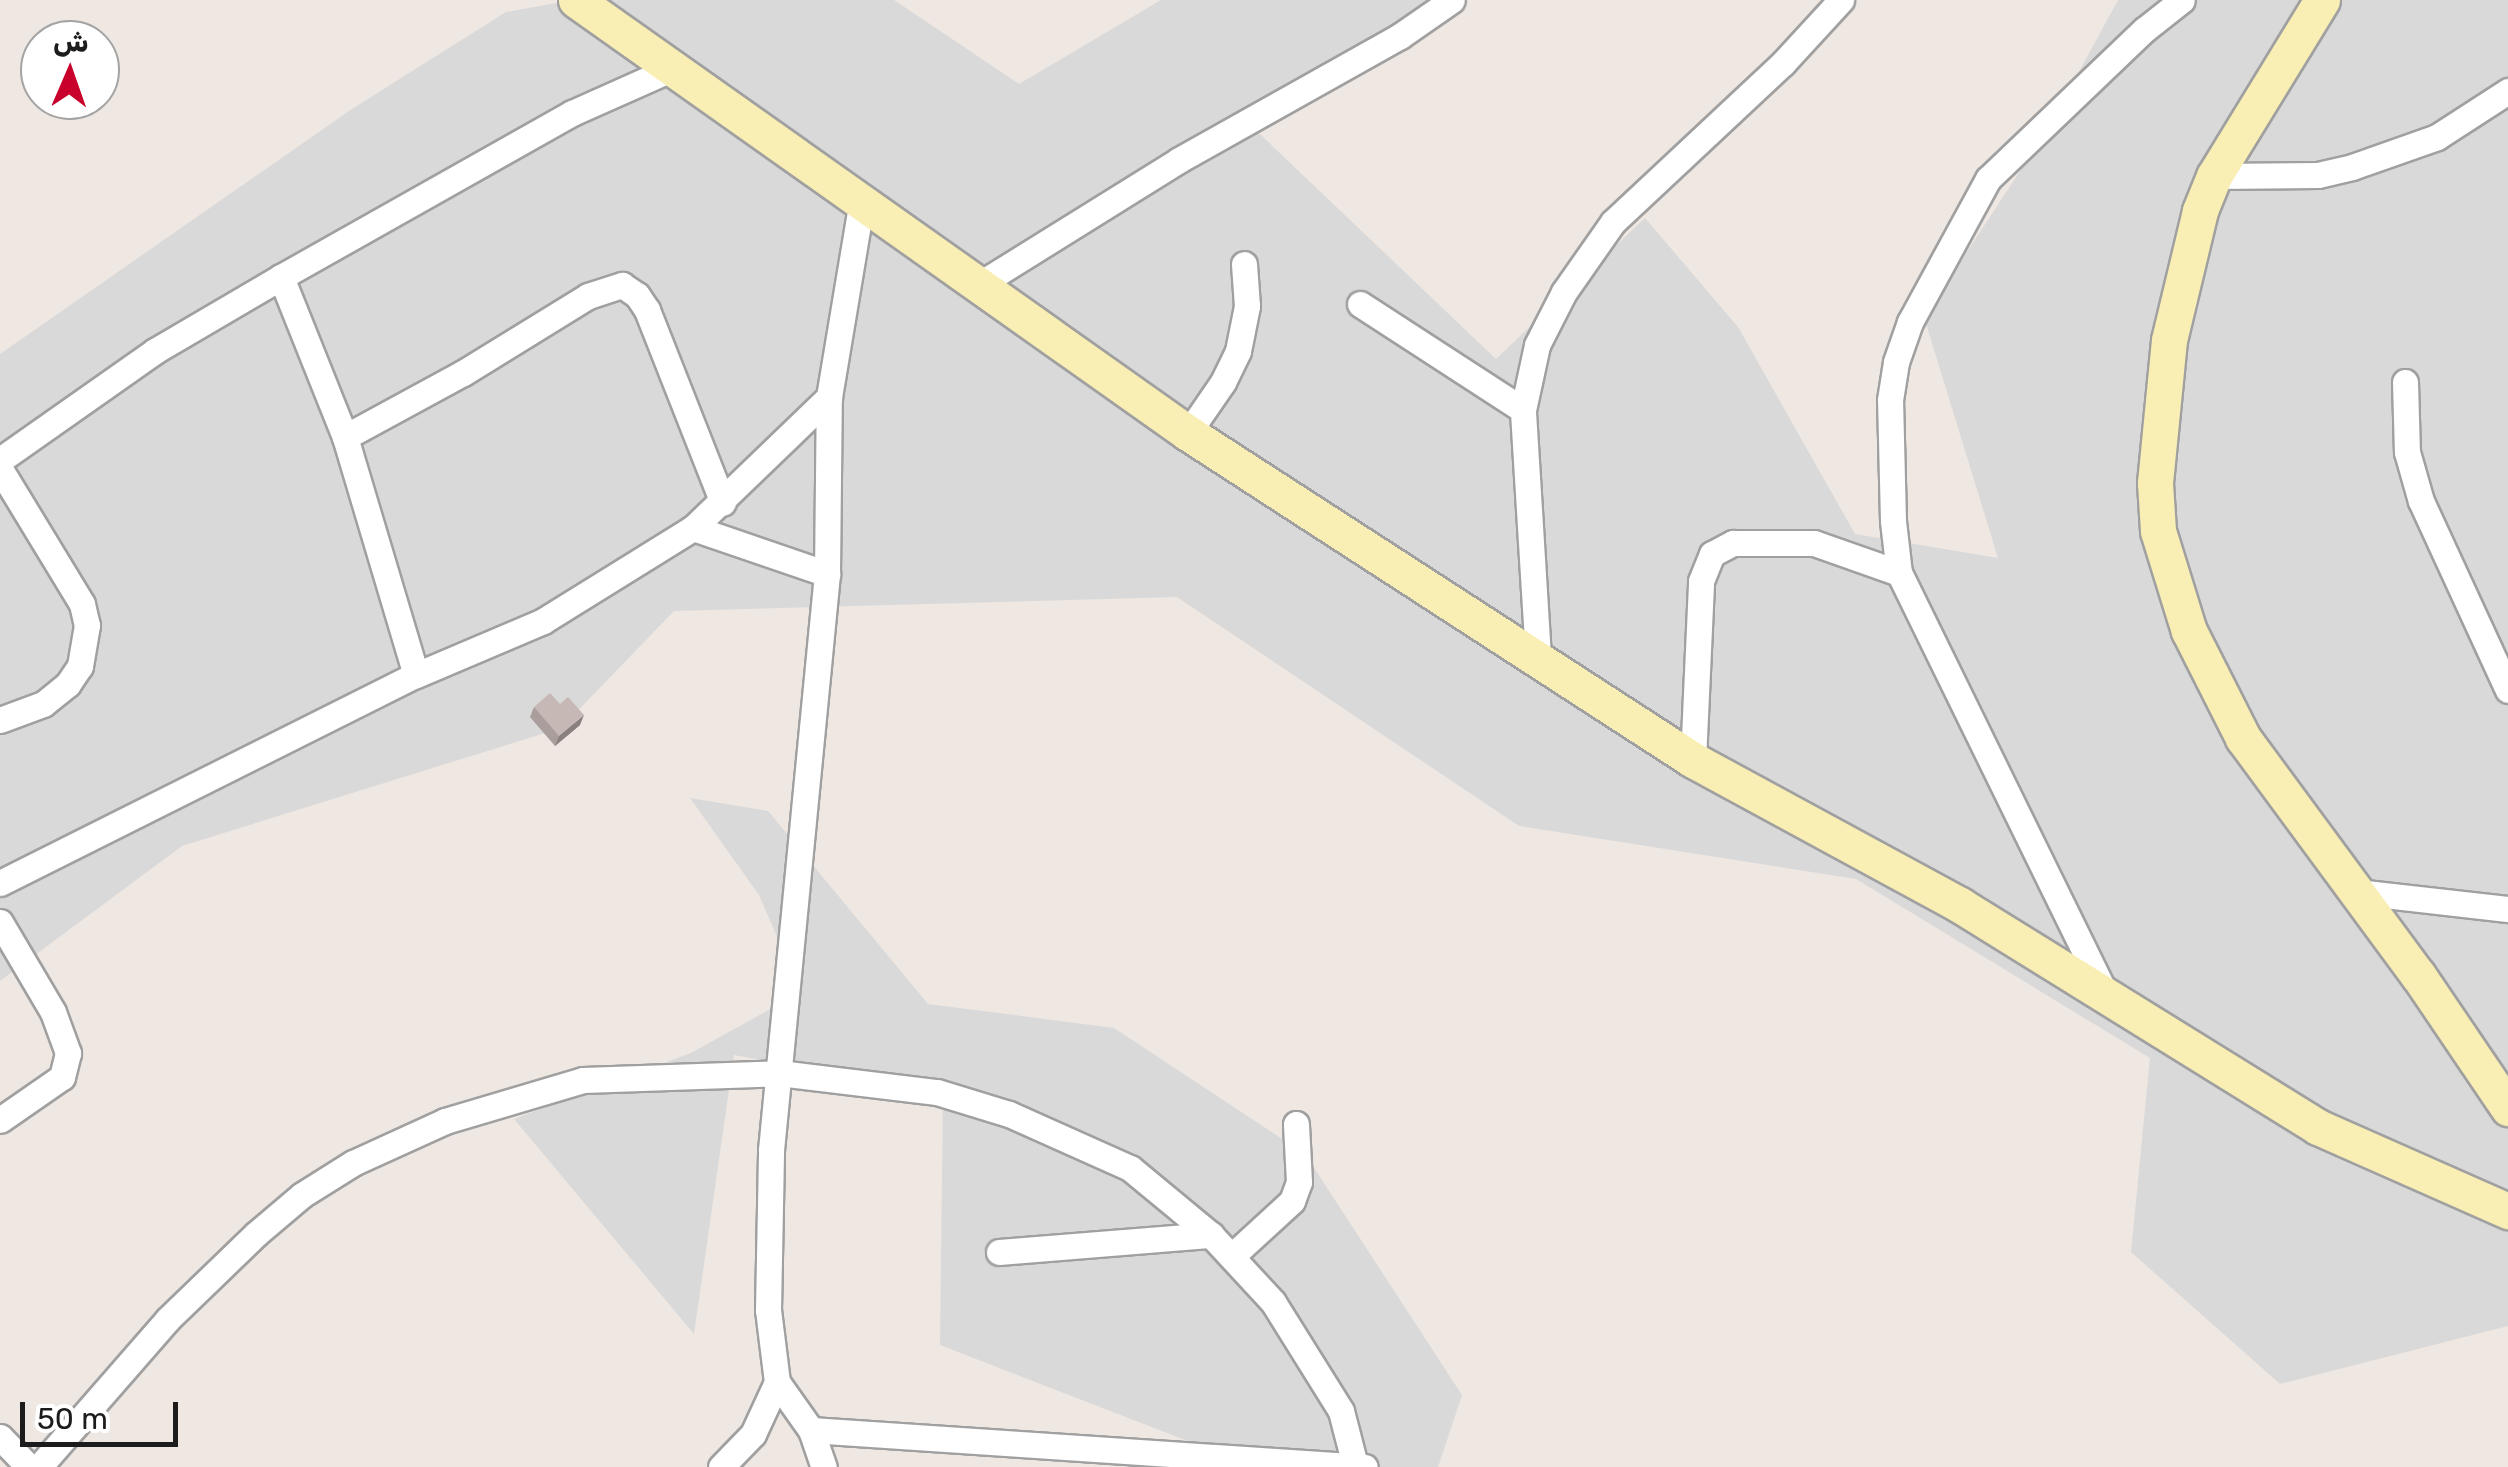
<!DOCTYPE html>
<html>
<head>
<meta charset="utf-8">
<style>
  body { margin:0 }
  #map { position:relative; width:2508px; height:1467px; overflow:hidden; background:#eee7e2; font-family:Rubik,"Noto Naskh Arabic",sans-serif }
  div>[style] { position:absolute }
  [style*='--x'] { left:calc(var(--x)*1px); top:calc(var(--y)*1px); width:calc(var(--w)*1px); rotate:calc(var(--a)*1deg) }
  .residential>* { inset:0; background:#dad9da }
  .roads { filter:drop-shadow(2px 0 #a0a0a0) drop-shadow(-2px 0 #a0a0a0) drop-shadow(0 2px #a0a0a0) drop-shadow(0 -2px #a0a0a0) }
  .street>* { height:25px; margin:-12.5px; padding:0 12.5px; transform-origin:12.5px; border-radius:12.5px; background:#fff }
  .secondary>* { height:35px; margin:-17.5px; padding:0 17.5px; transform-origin:17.5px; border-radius:17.5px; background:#f9eeb4 }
  .wall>* { inset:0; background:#a99e9c }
  .shaded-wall>* { inset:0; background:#8a817f }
  .building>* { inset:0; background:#c5b8b5 }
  span { translate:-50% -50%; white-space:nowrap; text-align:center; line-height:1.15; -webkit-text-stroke:8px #fff; paint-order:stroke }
  .north { position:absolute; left:20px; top:20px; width:100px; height:100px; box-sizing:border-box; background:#fff; border:2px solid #a4a4a4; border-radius:50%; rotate:2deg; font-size:28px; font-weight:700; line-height:40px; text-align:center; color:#1c1c1c }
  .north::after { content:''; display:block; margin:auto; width:35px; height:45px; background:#c9002b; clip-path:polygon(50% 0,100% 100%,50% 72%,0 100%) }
  .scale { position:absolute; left:20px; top:1402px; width:158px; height:45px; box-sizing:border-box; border:5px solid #1c1c1c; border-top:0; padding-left:12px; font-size:30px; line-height:35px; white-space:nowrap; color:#1c1c1c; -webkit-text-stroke:8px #fff; paint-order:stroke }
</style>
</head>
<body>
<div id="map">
  <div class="residential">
    <div style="clip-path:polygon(573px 0,894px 0,1019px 84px,1161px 0,1434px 0,1243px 118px,1496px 359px,1645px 218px,1738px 327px,1855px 534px,1998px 558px,1924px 317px,2049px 127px,2118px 0,2508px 0,2508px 1326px,2280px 1384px,2131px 1252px,2150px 1058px,1856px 879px,1519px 826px,1177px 597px,674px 611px,561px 728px,182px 846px,0 981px,0 354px,352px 109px,506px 12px)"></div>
    <div style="clip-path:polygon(690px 798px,768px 811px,928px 1004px,1114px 1028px,1305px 1154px,1462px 1395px,1438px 1467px,1255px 1467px,940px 1345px,943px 1095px,734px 1055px,694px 1334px,514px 1119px,691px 1053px,801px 992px,759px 895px)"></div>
  </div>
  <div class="roads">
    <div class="street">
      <div style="--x:2214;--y:176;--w:104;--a:-0.6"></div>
      <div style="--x:2318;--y:175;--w:35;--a:-13"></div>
      <div style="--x:2352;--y:167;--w:90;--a:-19.4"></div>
      <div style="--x:2437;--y:137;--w:85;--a:-32.9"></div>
      <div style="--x:281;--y:277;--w:172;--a:68.2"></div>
      <div style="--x:345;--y:437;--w:248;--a:73.4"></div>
      <div style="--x:980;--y:284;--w:234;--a:-31.9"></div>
      <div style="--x:1179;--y:160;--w:253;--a:-29.3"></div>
      <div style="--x:1400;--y:36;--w:63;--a:-34.7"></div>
      <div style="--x:1360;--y:304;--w:194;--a:33"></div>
      <div style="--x:2405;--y:382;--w:70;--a:88.4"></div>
      <div style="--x:2407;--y:452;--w:51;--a:74.1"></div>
      <div style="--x:2421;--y:501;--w:208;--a:65.3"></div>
      <div style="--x:1188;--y:433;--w:62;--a:-55.5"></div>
      <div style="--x:1223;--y:382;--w:34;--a:-64"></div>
      <div style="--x:1238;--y:351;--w:46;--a:-78.7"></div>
      <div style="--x:1247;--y:306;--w:42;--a:-94.1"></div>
      <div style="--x:345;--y:437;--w:134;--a:-28.5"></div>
      <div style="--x:463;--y:373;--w:147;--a:-31.6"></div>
      <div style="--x:588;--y:296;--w:36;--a:-18"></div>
      <div style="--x:622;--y:285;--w:18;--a:34"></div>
      <div style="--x:637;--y:295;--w:18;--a:56"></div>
      <div style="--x:647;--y:310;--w:207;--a:68.5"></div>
      <div style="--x:0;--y:460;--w:189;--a:-35.1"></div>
      <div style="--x:155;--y:351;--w:146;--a:-30.4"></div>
      <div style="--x:281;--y:277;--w:334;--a:-29.4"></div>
      <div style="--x:572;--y:113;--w:108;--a:-24"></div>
      <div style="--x:0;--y:469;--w:158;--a:58.7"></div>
      <div style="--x:82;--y:604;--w:22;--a:77"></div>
      <div style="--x:87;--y:625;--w:42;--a:99.7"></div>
      <div style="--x:80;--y:666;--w:22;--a:124"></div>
      <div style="--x:68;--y:684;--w:32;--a:141"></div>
      <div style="--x:43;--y:704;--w:46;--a:159.6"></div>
      <div style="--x:693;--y:528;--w:142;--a:18.9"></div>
      <div style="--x:1538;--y:657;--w:247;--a:-93.5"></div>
      <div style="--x:1523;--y:410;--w:66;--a:-77.8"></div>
      <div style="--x:1537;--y:345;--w:59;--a:-63"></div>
      <div style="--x:1564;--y:292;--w:85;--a:-55"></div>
      <div style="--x:1613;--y:222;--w:233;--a:-43.1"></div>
      <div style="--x:1783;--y:63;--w:86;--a:-47.4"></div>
      <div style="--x:1693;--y:760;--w:179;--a:-87.4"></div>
      <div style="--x:1701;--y:581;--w:29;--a:-68"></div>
      <div style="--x:1712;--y:554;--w:24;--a:-28"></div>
      <div style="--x:1733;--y:543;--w:81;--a:0"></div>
      <div style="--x:1814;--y:543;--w:90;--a:19.4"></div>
      <div style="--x:0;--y:883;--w:465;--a:-26.6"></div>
      <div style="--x:416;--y:675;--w:138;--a:-23"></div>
      <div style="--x:543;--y:621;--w:176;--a:-31.8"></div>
      <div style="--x:693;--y:528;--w:189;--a:-43.9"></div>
      <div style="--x:2358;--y:892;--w:151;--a:6.5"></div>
      <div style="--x:0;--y:922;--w:104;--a:59.5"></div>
      <div style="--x:53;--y:1012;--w:44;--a:69.9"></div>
      <div style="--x:68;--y:1053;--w:25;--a:104"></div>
      <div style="--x:62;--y:1077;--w:75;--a:145.3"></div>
      <div style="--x:2106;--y:995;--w:470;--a:-116.1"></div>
      <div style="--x:1899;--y:573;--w:52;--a:-96.6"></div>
      <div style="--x:1893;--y:521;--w:121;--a:-91.4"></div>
      <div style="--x:1890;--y:400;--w:38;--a:-81"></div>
      <div style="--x:1896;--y:362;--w:42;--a:-70.7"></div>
      <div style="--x:1910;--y:322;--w:163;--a:-61.4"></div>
      <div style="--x:1988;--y:179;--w:216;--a:-43.7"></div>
      <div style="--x:2144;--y:30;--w:48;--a:-38.3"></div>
      <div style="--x:999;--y:1252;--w:213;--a:-4.6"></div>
      <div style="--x:1232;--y:1256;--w:81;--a:-42.5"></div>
      <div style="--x:1292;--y:1201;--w:20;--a:-70"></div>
      <div style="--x:1299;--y:1182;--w:58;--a:-93"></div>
      <div style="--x:777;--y:1382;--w:59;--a:54.7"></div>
      <div style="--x:811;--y:1430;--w:39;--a:71"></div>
      <div style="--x:811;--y:1430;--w:555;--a:3.82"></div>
      <div style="--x:0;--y:1437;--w:42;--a:46"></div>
      <div style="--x:39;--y:1467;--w:196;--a:-48.9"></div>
      <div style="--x:168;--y:1319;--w:122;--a:-44"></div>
      <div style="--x:256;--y:1234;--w:60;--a:-40.3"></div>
      <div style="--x:302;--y:1195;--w:60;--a:-32.1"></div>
      <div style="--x:353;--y:1163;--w:101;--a:-24.5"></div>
      <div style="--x:445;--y:1121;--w:144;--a:-16.5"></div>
      <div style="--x:583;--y:1080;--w:196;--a:-2"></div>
      <div style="--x:779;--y:1073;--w:159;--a:6.9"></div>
      <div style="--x:937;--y:1092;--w:75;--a:17"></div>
      <div style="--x:1009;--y:1114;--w:133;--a:24.1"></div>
      <div style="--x:1130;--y:1168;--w:105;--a:39.6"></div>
      <div style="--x:1211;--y:1235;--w:91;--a:47.2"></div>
      <div style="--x:1273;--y:1302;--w:128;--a:58"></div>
      <div style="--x:1341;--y:1411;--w:56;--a:75.5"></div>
      <div style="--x:721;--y:1467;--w:46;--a:-45.9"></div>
      <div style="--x:753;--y:1434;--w:57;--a:-65.2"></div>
      <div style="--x:777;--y:1382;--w:73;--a:-97.1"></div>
      <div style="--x:768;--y:1310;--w:160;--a:-88.9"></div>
      <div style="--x:771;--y:1150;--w:579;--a:-84.45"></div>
      <div style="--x:827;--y:574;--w:177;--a:-89.4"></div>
      <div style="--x:829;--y:397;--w:200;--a:-80.5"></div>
    </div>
    <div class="secondary">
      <div style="--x:576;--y:0;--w:750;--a:35.28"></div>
      <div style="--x:1188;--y:433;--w:602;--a:32.92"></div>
      <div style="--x:1693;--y:760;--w:304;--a:28.5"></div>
      <div style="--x:1960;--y:905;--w:421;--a:31.8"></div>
      <div style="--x:2318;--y:1127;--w:208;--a:23.9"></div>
      <div style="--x:2322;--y:0;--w:206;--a:121.5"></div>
      <div style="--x:2214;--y:176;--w:38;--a:112"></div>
      <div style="--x:2200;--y:211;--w:133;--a:103.5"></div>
      <div style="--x:2169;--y:340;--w:144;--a:95.6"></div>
      <div style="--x:2155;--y:483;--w:48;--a:86.4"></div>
      <div style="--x:2158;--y:531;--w:105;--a:72.8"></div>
      <div style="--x:2189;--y:631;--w:120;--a:63.2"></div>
      <div style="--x:2243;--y:738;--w:295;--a:53.6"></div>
      <div style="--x:2418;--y:975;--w:161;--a:55.9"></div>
    </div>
  </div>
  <div class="wall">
    <div style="clip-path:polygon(534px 707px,580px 725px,555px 746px,530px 717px)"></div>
  </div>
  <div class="shaded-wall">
    <div style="clip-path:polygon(584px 715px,580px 725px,555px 746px,559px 736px)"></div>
  </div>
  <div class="building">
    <div style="clip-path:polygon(550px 693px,560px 704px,568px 697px,584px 715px,559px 736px,534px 707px)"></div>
  </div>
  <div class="north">ش</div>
  <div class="scale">50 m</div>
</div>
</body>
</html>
